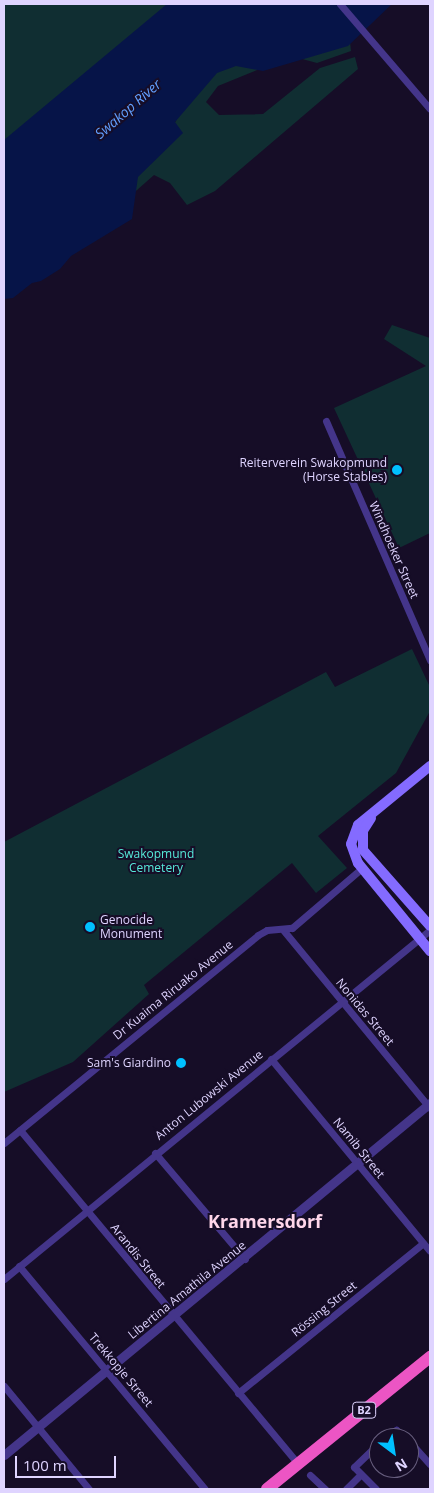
<!DOCTYPE html>
<html>
<head>
<meta charset="utf-8">
<style>
  body { margin:0 }
  #map { position:relative; width:434px; height:1493px; overflow:hidden; background:#160d27; font-family:"Open Sans",sans-serif }
  div>[style] { position:absolute }
  [style*='--x'] { left:calc(var(--x)*1px); top:calc(var(--y)*1px); width:calc(var(--w)*1px); rotate:calc(var(--a)*1deg) }
  .green>* { inset:0; background:#102e32 }
  .water>* { inset:0; background:#061448 }
  .minor>* { height:7px; margin:-3.5px; padding:0 3.5px; transform-origin:3.5px; border-radius:3.5px; background:#44358a }
  .tertiary>* { height:9px; margin:-4.5px; padding:0 4.5px; transform-origin:4.5px; border-radius:4.5px; background:#44358a }
  .secondary>* { height:10px; margin:-5px; padding:0 5px; transform-origin:5px; border-radius:5px; background:#846bff }
  .trunk>* { height:12px; margin:-6px; padding:0 6px; transform-origin:6px; border-radius:6px; background:#ec55c4 }
  .dots>* { width:14px; height:14px; translate:-50% -50%; box-sizing:border-box; border:2px solid #160d27; border-radius:50% }
  span { translate:-50% -50%; white-space:nowrap; text-align:center; line-height:1.15; -webkit-text-stroke:4px #160d27; paint-order:stroke }
  .shield-label span { padding:1px 4px; background:#160d27; border:1px solid; border-radius:4px; -webkit-text-stroke-width:0 }
  .shield-label { font-size:11px; color:#dfd4ff; font-weight:700 }
  .poi-label { font-size:12px; color:#dfd4ff }
  .right { translate:-100% -50%; text-align:right }
  .left { translate:0 -50%; text-align:left }
  .street-label { font-size:12px; color:#dfd4ff }
  .park-label { font-size:12px; color:#56e9d9 }
  .water-label { font-size:14px; color:#629fff; font-style:italic }
  .district-label { font-size:18px; color:#ffd6ea; font-weight:700 }
  .frame { position:absolute; inset:0; border:5px solid #dfd4ff; pointer-events:none }
  .north { position:absolute; left:369px; top:1428px; width:50px; height:50px; box-sizing:border-box; background:#160d27; border:1px solid #665d7d; border-radius:50%; rotate:149deg; font-size:14px; font-weight:700; line-height:20px; text-align:center; color:#dfd4ff }
  .north::after { content:''; display:block; margin:auto; width:18px; height:22px; background:#00c0ff; clip-path:polygon(50% 0,100% 100%,50% 72%,0 100%) }
  .scale { position:absolute; left:15px; top:1456px; width:101px; height:22px; box-sizing:border-box; border:2px solid #dfd4ff; border-top:0; padding-left:6px; font-size:15px; line-height:18px; white-space:nowrap; color:#dfd4ff; -webkit-text-stroke:4px #160d27; paint-order:stroke }
</style>
</head>
<body>
<div id="map">
  <div class="green">
    <div style="clip-path:polygon(4px 4px,175px 4px,18px 139px,4px 141px)"></div>
    <div style="clip-path:polygon(349px 32px,351px 51px,317px 63px,291px 56px,218px 86px,206px 102px,219px 115px,263px 114px,320px 68px,355px 57px,358px 69px,215px 191px,187px 205px,170px 183px,154px 175px,111px 213px,168px 135px,198px 81px,140px 73px)"></div>
    <div style="clip-path:polygon(392px 325px,430px 338px,430px 533px,399px 548px,334px 408px,426px 366px,384px 339px)"></div>
    <div style="clip-path:polygon(412px 649px,430px 687px,430px 711px,396px 773px,318px 836px,347px 868px,316px 893px,292px 863px,144px 985px,149px 994px,73px 1062px,4px 1092px,4px 842px,326px 672px,335px 687px)"></div>
  </div>
  <div class="water">
    <div style="clip-path:polygon(167px 4px,392px 4px,348px 46px,263px 71px,236px 66px,217px 73px,175px 122px,183px 133px,138px 177px,132px 219px,71px 256px,60px 269px,41px 281px,32px 283px,13px 298px,4px 299px,4px 140px)"></div>
  </div>
  <div class="minor">
    <div style="--x:340;--y:4;--w:138;--a:49.4"></div>
    <div style="--x:326;--y:421;--w:261;--a:66.5"></div>
    <div style="--x:284;--y:931;--w:229;--a:50.5"></div>
    <div style="--x:271;--y:1059;--w:249;--a:50.4"></div>
    <div style="--x:20;--y:1130;--w:435;--a:50.2"></div>
    <div style="--x:4;--y:1143;--w:328;--a:-39.3"></div>
    <div style="--x:258;--y:935;--w:10;--a:-29"></div>
    <div style="--x:267;--y:930;--w:25;--a:-5"></div>
    <div style="--x:292;--y:928;--w:92;--a:-40.6"></div>
    <div style="--x:155;--y:1153;--w:139;--a:49.7"></div>
    <div style="--x:19;--y:1266;--w:290;--a:50.2"></div>
    <div style="--x:4;--y:1279;--w:551;--a:-39.33"></div>
    <div style="--x:4;--y:1386;--w:134;--a:50.5"></div>
    <div style="--x:238;--y:1393;--w:238;--a:-39"></div>
    <div style="--x:385;--y:1438;--w:14;--a:-36"></div>
    <div style="--x:396;--y:1430;--w:13;--a:39"></div>
    <div style="--x:409;--y:1441;--w:31;--a:48"></div>
    <div style="--x:310;--y:1475;--w:21;--a:43"></div>
    <div style="--x:346;--y:1489;--w:21;--a:-45"></div>
    <div style="--x:376;--y:1489;--w:31;--a:-135"></div>
    <div style="--x:354;--y:1467;--w:35;--a:-44"></div>
  </div>
  <div class="tertiary">
    <div style="--x:4;--y:1455;--w:553;--a:-39.57"></div>
  </div>
  <div class="secondary">
    <div style="--x:430;--y:766;--w:93;--a:140.7"></div>
    <div style="--x:358;--y:825;--w:20;--a:110"></div>
    <div style="--x:351;--y:844;--w:20;--a:70"></div>
    <div style="--x:358;--y:863;--w:114;--a:50.7"></div>
    <div style="--x:371;--y:818;--w:15;--a:122"></div>
    <div style="--x:363;--y:831;--w:19;--a:90"></div>
    <div style="--x:363;--y:850;--w:101;--a:48.6"></div>
  </div>
  <div class="trunk">
    <div style="--x:267;--y:1489;--w:210;--a:-39"></div>
  </div>
  <div class="dots">
    <div style="left:397px;top:470px;background:#00c0ff"></div>
    <div style="left:90px;top:927px;background:#00c0ff"></div>
    <div style="left:181px;top:1063px;background:#00c0ff"></div>
  </div>
  <div class="shield-label">
    <span style="left:364px;top:1410px">B2</span>
  </div>
  <div class="poi-label">
    <span class="right" style="left:387px;top:470px">Reiterverein Swakopmund<br>(Horse Stables)</span>
    <span class="left" style="left:100px;top:927px">Genocide<br>Monument</span>
    <span class="right" style="left:171px;top:1063px">Sam's Giardino</span>
  </div>
  <div class="street-label">
    <span style="left:394px;top:550px;rotate:66deg">Windhoeker Street</span>
    <span style="left:173px;top:990px;rotate:-39deg">Dr Kuaima Riruako Avenue</span>
    <span style="left:365px;top:1012px;rotate:50deg">Nonidas Street</span>
    <span style="left:209px;top:1095px;rotate:-39deg">Anton Lubowski Avenue</span>
    <span style="left:359px;top:1148px;rotate:51deg">Namib Street</span>
    <span style="left:138px;top:1256px;rotate:51deg">Arandis Street</span>
    <span style="left:187px;top:1290px;rotate:-39deg">Libertina Amathila Avenue</span>
    <span style="left:324px;top:1309px;rotate:-39deg">Rössing Street</span>
    <span style="left:121px;top:1370px;rotate:50deg">Trekkopje Street</span>
  </div>
  <div class="park-label">
    <span style="left:156px;top:861px">Swakopmund<br>Cemetery</span>
  </div>
  <div class="water-label">
    <span style="left:128px;top:109px;rotate:-41deg">Swakop River</span>
  </div>
  <div class="district-label">
    <span style="left:265px;top:1221px">Kramersdorf</span>
  </div>
  <div class="frame"></div>
  <div class="north">N</div>
  <div class="scale">100 m</div>
</div>
</body>
</html>
